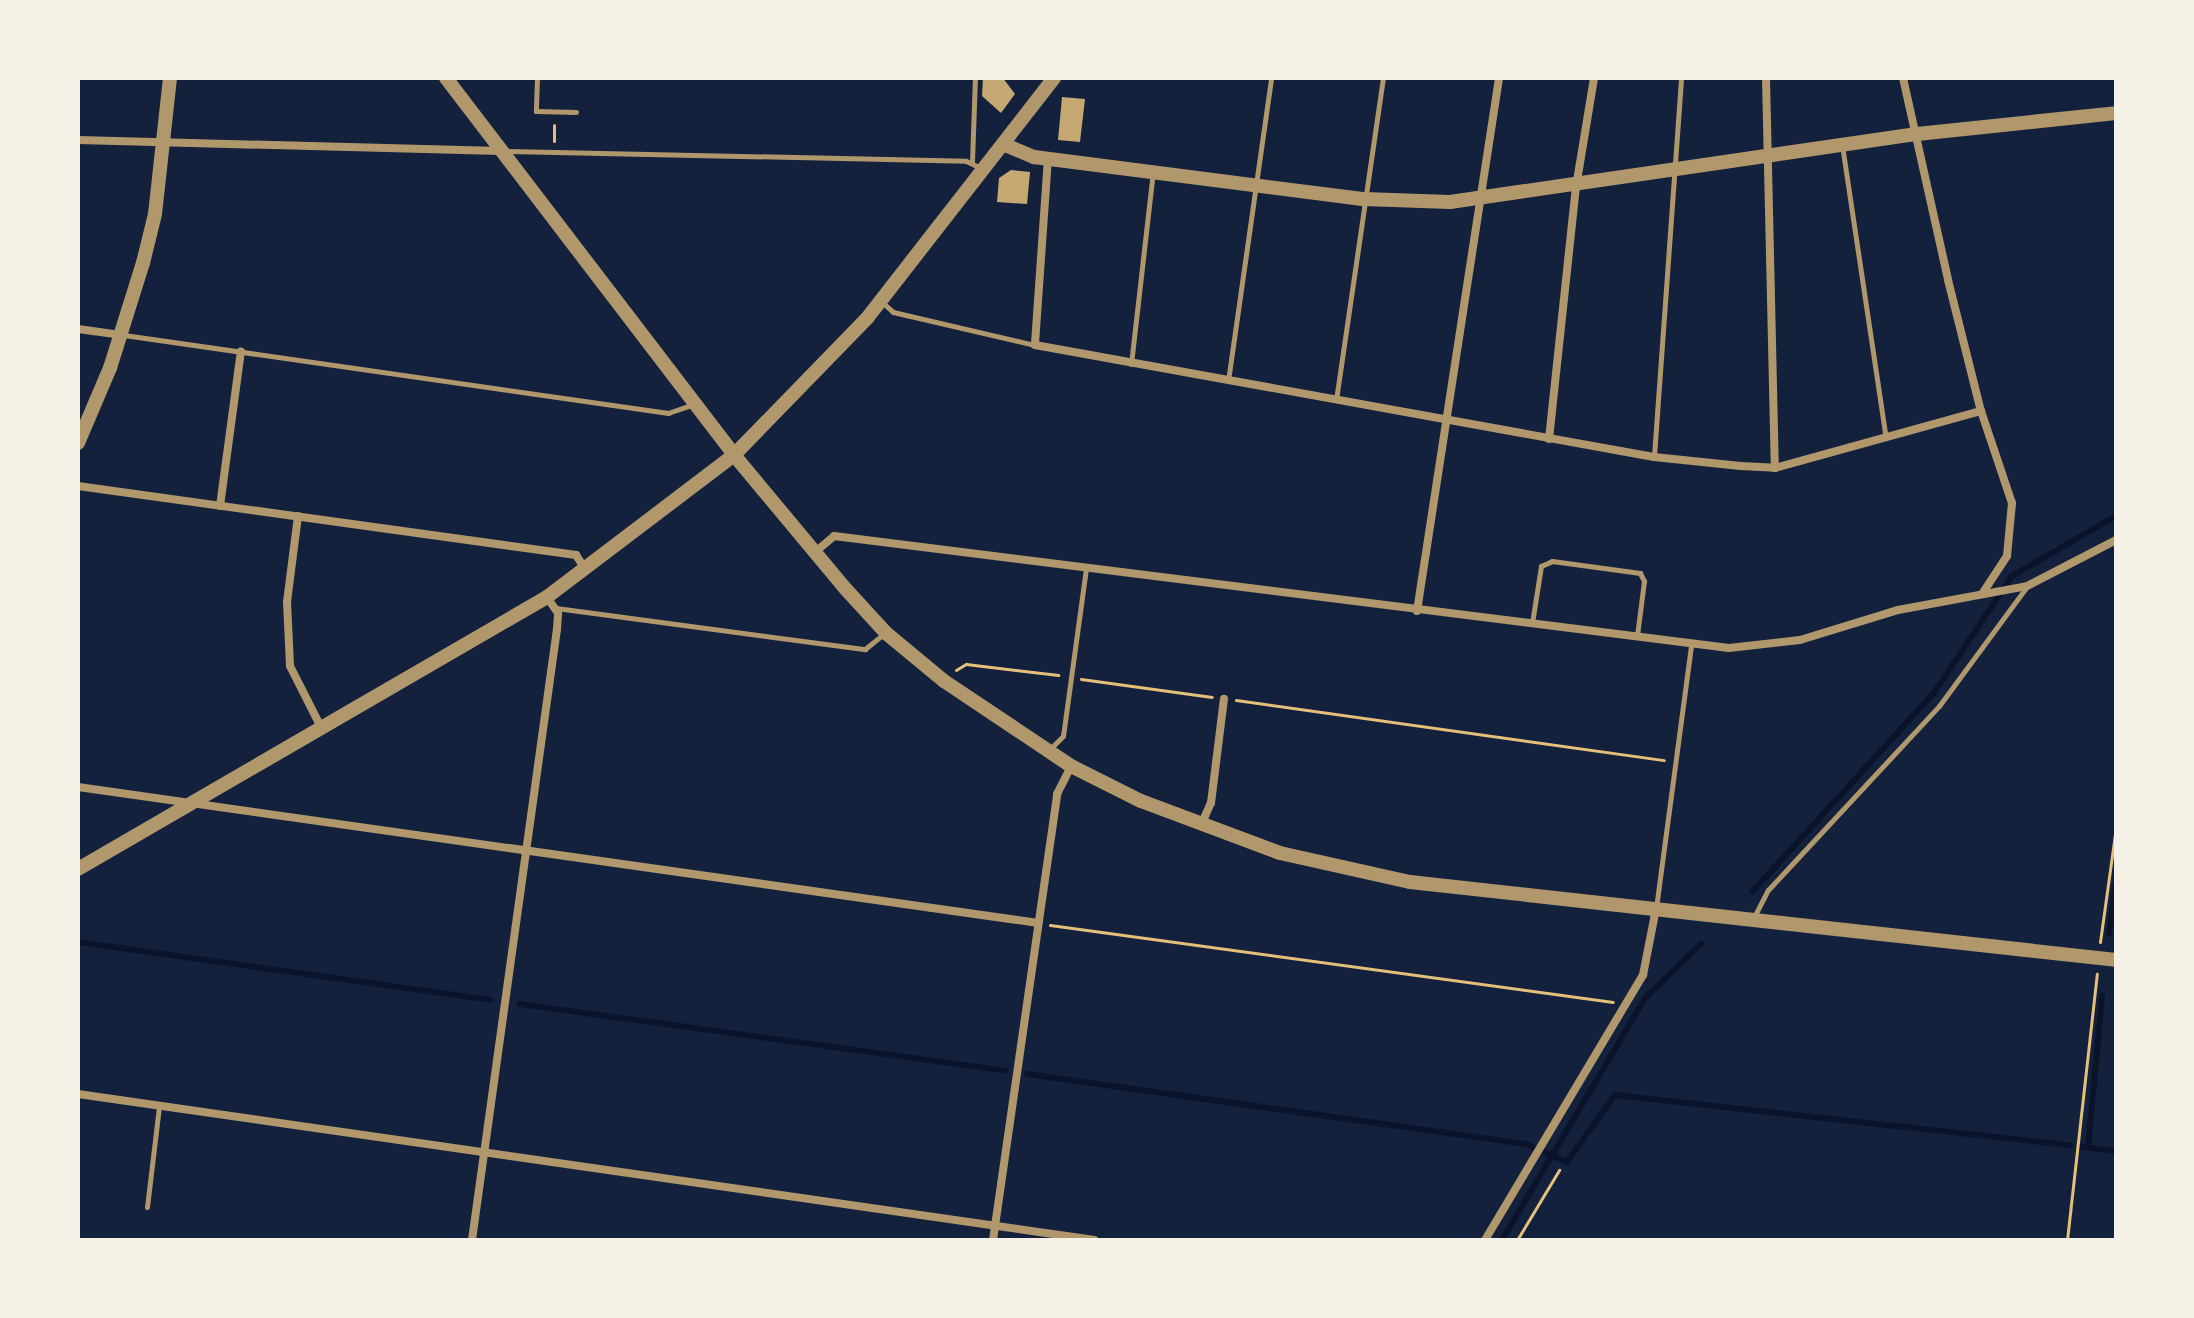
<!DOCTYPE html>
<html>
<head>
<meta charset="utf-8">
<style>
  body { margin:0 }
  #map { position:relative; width:2194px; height:1318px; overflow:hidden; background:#14213d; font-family:"Fira Sans",sans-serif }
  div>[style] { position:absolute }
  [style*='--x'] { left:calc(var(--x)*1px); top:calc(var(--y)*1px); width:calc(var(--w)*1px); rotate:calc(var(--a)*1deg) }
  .stream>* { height:6px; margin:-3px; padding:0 3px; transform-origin:3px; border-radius:3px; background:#0b132b }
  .building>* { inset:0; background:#c6a872 }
  .path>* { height:3px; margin:-1.5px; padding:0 1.5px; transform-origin:1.5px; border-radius:1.5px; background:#e5c07b }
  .service>* { height:5px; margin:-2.5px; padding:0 2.5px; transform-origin:2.5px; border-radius:2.5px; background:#b1986c }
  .minor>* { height:8px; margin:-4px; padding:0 4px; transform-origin:4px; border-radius:4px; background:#b1986c }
  .tertiary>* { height:14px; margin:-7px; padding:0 7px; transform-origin:7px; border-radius:7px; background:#b1986c }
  span { translate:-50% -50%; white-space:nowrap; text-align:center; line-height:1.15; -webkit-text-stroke:8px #f6f1e7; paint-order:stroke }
  .frame { position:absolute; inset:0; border:80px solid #f6f1e7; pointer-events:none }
</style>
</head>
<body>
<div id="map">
  <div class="stream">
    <div style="--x:1753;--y:891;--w:268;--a:-47.6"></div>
    <div style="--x:1934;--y:693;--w:141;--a:-56.3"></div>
    <div style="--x:2012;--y:576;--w:120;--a:-30"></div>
    <div style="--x:2109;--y:933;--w:49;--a:-81.7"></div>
    <div style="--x:78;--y:942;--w:416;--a:8"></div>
    <div style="--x:519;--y:1004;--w:491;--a:7.8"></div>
    <div style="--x:1027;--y:1074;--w:504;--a:7.99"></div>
    <div style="--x:1526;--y:1144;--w:45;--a:23.7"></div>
    <div style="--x:1567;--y:1162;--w:82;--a:-54.4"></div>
    <div style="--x:1615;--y:1095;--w:458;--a:6.3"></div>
    <div style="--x:2082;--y:1147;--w:34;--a:7"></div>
    <div style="--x:2088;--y:1148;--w:153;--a:-84.7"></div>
    <div style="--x:1502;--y:1240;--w:281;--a:-59.4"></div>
    <div style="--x:1645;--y:998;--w:79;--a:-44"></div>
  </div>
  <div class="building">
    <div style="clip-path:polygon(983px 78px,1003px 78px,1015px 94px,1001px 113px,982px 96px)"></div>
    <div style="clip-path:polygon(1062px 97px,1085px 99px,1080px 142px,1058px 140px)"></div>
    <div style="clip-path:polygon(1011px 170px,1030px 172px,1027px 204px,997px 202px,999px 178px)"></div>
  </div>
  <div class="path">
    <div style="--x:554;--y:141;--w:16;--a:-90"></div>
    <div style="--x:956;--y:670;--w:12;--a:-31"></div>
    <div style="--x:966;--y:664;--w:93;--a:6.8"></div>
    <div style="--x:1081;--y:679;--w:132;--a:7.8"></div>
    <div style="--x:1236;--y:700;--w:432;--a:8"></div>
    <div style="--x:1050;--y:925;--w:568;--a:7.79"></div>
    <div style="--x:2100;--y:942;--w:117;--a:-82.1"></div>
    <div style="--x:1517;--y:1240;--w:82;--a:-59"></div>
    <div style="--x:2067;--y:1240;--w:268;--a:-83.6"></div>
  </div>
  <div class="service">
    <div style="--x:537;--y:78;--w:33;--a:92"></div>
    <div style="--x:536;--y:111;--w:40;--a:1.4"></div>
    <div style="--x:1842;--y:145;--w:296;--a:81.5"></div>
    <div style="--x:505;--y:151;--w:461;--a:1.2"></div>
    <div style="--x:966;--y:161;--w:17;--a:25"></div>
    <div style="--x:972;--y:162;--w:84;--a:-88"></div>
    <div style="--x:882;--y:302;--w:15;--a:42"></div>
    <div style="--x:893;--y:312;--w:146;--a:13.1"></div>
    <div style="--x:124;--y:335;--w:550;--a:8.16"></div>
    <div style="--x:668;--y:413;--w:28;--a:-19"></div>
    <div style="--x:1131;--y:364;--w:193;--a:-83.5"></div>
    <div style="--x:1228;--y:381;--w:306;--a:-81.9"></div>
    <div style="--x:1336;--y:400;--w:325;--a:-81.7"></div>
    <div style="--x:1654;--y:456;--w:379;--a:-85.9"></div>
    <div style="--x:556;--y:608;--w:312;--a:7.6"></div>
    <div style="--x:865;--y:649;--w:26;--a:-39"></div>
    <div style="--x:1532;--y:623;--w:58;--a:-81"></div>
    <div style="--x:1541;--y:566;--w:12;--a:-24"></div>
    <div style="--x:1552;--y:561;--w:89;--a:7.8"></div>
    <div style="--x:1640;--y:573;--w:9;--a:63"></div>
    <div style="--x:1644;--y:581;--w:55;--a:97.3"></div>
    <div style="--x:1050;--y:749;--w:18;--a:-45"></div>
    <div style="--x:1063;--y:736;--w:169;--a:-82.2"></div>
    <div style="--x:1656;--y:908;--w:266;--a:-82.4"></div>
    <div style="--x:1754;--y:917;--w:30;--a:-63"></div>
    <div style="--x:1768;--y:890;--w:251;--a:-47.1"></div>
    <div style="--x:1939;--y:706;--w:149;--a:-53.7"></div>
    <div style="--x:147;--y:1207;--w:102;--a:-83.2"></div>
  </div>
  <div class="minor">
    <div style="--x:1766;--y:78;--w:390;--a:88.7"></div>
    <div style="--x:1903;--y:78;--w:207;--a:77.4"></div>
    <div style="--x:1948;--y:280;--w:135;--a:75.9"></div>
    <div style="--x:1981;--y:411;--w:97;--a:71.4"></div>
    <div style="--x:2012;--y:503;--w:53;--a:95.4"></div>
    <div style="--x:2007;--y:556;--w:45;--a:123.3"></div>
    <div style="--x:78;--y:140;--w:422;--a:1.5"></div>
    <div style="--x:1048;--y:158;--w:187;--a:94"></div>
    <div style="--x:1035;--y:345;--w:629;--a:10.26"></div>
    <div style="--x:1654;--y:457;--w:87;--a:5.9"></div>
    <div style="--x:1741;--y:466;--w:34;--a:3"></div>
    <div style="--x:1775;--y:468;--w:214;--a:-15.5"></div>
    <div style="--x:78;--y:329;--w:43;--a:7.9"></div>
    <div style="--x:1549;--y:439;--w:253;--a:-83.9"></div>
    <div style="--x:1576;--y:187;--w:110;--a:-80.6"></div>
    <div style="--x:78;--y:486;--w:503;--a:7.89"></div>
    <div style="--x:576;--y:555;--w:17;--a:57"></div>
    <div style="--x:220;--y:506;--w:156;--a:-82.3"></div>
    <div style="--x:298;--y:516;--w:87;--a:97.3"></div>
    <div style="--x:287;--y:602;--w:64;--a:87.3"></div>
    <div style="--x:290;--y:666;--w:71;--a:63.1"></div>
    <div style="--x:814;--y:553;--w:26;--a:-40"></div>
    <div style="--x:834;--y:536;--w:902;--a:7.13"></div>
    <div style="--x:1729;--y:648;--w:71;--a:-6.4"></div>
    <div style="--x:1800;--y:640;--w:102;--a:-17"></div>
    <div style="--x:1898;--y:610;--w:131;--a:-10.5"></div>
    <div style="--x:2027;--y:586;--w:100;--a:-27.3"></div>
    <div style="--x:1417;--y:611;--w:539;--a:-81.25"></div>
    <div style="--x:78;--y:787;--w:970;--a:8.06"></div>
    <div style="--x:1201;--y:825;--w:24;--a:-66"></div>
    <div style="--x:1211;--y:803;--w:105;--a:-82.9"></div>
    <div style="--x:78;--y:1094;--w:1027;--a:8.17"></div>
    <div style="--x:472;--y:1240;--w:617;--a:-82.08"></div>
    <div style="--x:557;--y:629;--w:16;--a:-86"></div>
    <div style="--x:558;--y:613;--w:19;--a:-125"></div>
    <div style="--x:993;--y:1240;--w:451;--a:-81.8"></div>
    <div style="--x:1057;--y:794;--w:31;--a:-63"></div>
    <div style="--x:1485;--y:1240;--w:309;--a:-59.2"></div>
    <div style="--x:1643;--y:975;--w:67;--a:-78.9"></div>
  </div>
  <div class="tertiary">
    <div style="--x:446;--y:78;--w:474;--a:52.6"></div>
    <div style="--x:734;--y:455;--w:170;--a:50.2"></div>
    <div style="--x:843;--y:586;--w:64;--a:47.5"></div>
    <div style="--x:886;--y:633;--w:75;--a:39.6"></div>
    <div style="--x:944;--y:681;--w:153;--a:33.8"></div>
    <div style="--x:1071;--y:766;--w:78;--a:26.6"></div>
    <div style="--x:1141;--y:801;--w:148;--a:20.5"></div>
    <div style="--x:1280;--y:853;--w:133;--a:12.6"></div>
    <div style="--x:1410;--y:882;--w:710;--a:6.3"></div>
    <div style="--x:1003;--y:144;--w:34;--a:23"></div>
    <div style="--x:1034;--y:157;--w:333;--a:7.3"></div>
    <div style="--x:1364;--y:199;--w:86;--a:2"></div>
    <div style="--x:1450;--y:202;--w:472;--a:-8.3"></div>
    <div style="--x:1917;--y:134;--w:200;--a:-6"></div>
    <div style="--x:78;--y:443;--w:82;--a:-66.9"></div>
    <div style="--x:110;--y:368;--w:110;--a:-72.6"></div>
    <div style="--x:143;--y:263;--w:50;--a:-76.2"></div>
    <div style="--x:155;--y:214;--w:137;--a:-83.7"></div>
    <div style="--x:78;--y:869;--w:542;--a:-30.11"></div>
    <div style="--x:547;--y:597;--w:235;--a:-37.2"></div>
    <div style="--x:734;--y:455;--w:192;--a:-45.8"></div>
    <div style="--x:868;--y:317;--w:303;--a:-52.1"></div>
  </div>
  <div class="frame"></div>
</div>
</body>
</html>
